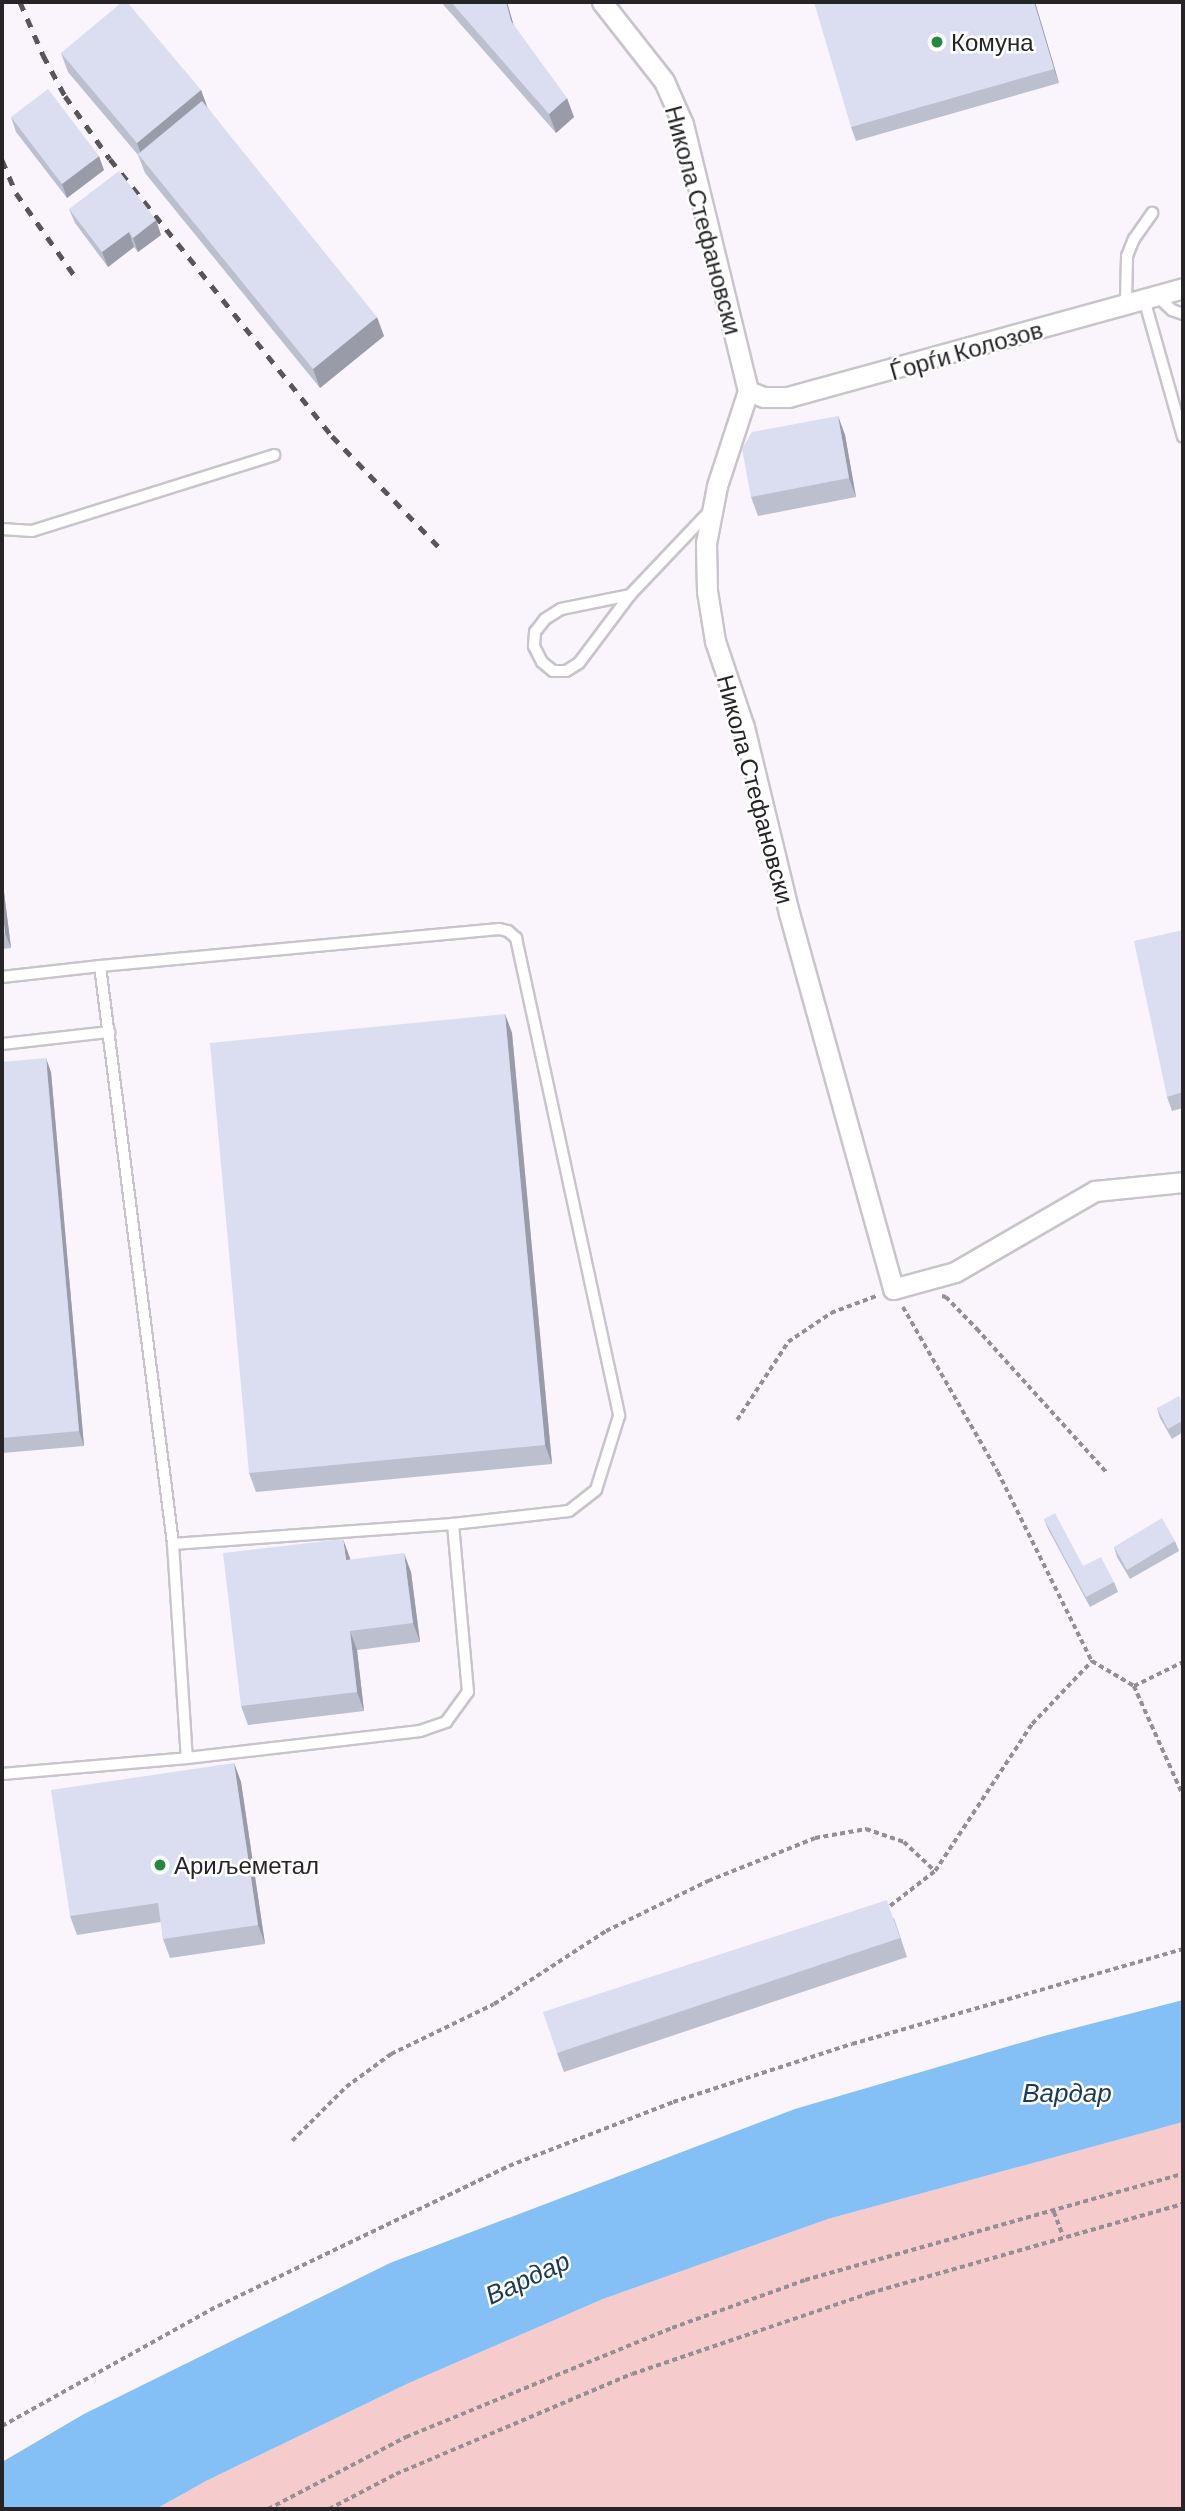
<!DOCTYPE html>
<html>
<head>
<meta charset="utf-8">
<style>
  body { margin:0 }
  #map { position:relative; width:1185px; height:2511px; overflow:hidden; background:#faf4fd; font-family:Barlow,sans-serif }
  div>[style] { position:absolute }
  [style*='--x'] { left:calc(var(--x)*1px); top:calc(var(--y)*1px); width:calc(var(--w)*1px); rotate:calc(var(--a)*1deg) }
  .green>* { inset:0; background:#f5cbcb }
  .water>* { inset:0; background:#84c0f6 }
  .path>* { height:3.5px; margin-top:-1.75px; transform-origin:0; background:repeating-linear-gradient(90deg,#948f96 0 5px,transparent 0 8.5px) }
  .roads { filter:drop-shadow(2px 0 #c9c4cc) drop-shadow(-2px 0 #c9c4cc) drop-shadow(0 2px #c9c4cc) drop-shadow(0 -2px #c9c4cc) }
  .service>* { height:10px; margin:-5px; padding:0 5px; transform-origin:5px; border-radius:5px; background:#fff }
  .minor>* { height:19px; margin:-9.5px; padding:0 9.5px; transform-origin:9.5px; border-radius:9.5px; background:#fff }
  .rail>* { height:5px; margin-top:-2.5px; transform-origin:0; background:repeating-linear-gradient(90deg,#59565b 0 9px,transparent 0 18px) }
  .wall>* { inset:0; background:#bcbfce }
  .shaded-wall>* { inset:0; background:#999ba8 }
  .building>* { inset:0; background:#dbdef0 }
  .dots>* { width:19px; height:19px; translate:-50% -50%; box-sizing:border-box; border:4px solid #fff; border-radius:50% }
  span { translate:-50% -50%; white-space:nowrap; text-align:center; line-height:1.15; -webkit-text-stroke:5px #fff; paint-order:stroke }
  .poi-label { font-size:24px; color:#262427 }
  .left { translate:0 -50%; text-align:left }
  .street-label { font-size:24px; color:#262427 }
  .water-label { font-size:26px; color:#1a3a55; font-style:italic }
  .frame { position:absolute; inset:0; border:4px solid #262427; pointer-events:none }
</style>
</head>
<body>
<div id="map">
  <div class="green">
    <div style="clip-path:polygon(1183px 2122px,1183px 2509px,156px 2509px,206px 2481px,409px 2383px,603px 2299px,828px 2219px)"></div>
  </div>
  <div class="water">
    <div style="clip-path:polygon(1183px 2000px,1183px 2122px,828px 2219px,603px 2299px,409px 2383px,206px 2481px,156px 2509px,2px 2509px,2px 2462px,84px 2414px,390px 2263px,795px 2109px,1044px 2036px)"></div>
  </div>
  <div class="path">
    <div style="--x:942;--y:1296;--w:4;--a:14"></div>
    <div style="--x:946;--y:1297;--w:45;--a:45.9"></div>
    <div style="--x:977;--y:1329;--w:194;--a:47.9"></div>
    <div style="--x:903;--y:1307;--w:190;--a:60.1"></div>
    <div style="--x:998;--y:1472;--w:211;--a:63.6"></div>
    <div style="--x:1092;--y:1661;--w:49;--a:30.8"></div>
    <div style="--x:1134;--y:1686;--w:120;--a:65.8"></div>
    <div style="--x:737;--y:1420;--w:93;--a:-56.8"></div>
    <div style="--x:788;--y:1342;--w:52;--a:-34"></div>
    <div style="--x:831;--y:1313;--w:48;--a:-20.7"></div>
    <div style="--x:1134;--y:1686;--w:55;--a:-26.1"></div>
    <div style="--x:890;--y:1906;--w:57;--a:-37.9"></div>
    <div style="--x:935;--y:1871;--w:176;--a:-56.6"></div>
    <div style="--x:1032;--y:1724;--w:87;--a:-46.4"></div>
    <div style="--x:292;--y:2141;--w:76;--a:-45"></div>
    <div style="--x:346;--y:2087;--w:56;--a:-36.3"></div>
    <div style="--x:391;--y:2054;--w:114;--a:-25.9"></div>
    <div style="--x:494;--y:2004;--w:134;--a:-33.1"></div>
    <div style="--x:606;--y:1931;--w:114;--a:-26.1"></div>
    <div style="--x:708;--y:1881;--w:115;--a:-21.9"></div>
    <div style="--x:815;--y:1838;--w:52;--a:-10"></div>
    <div style="--x:866;--y:1829;--w:40;--a:18.9"></div>
    <div style="--x:904;--y:1842;--w:42;--a:43.1"></div>
    <div style="--x:1054;--y:2212;--w:26;--a:69"></div>
    <div style="--x:2;--y:2426;--w:247;--a:-29.1"></div>
    <div style="--x:218;--y:2306;--w:323;--a:-25.7"></div>
    <div style="--x:509;--y:2166;--w:176;--a:-21.3"></div>
    <div style="--x:673;--y:2102;--w:188;--a:-18"></div>
    <div style="--x:852;--y:2044;--w:344;--a:-16"></div>
    <div style="--x:268;--y:2509;--w:156;--a:-27.6"></div>
    <div style="--x:406;--y:2437;--w:287;--a:-22.3"></div>
    <div style="--x:672;--y:2328;--w:141;--a:-19.8"></div>
    <div style="--x:805;--y:2280;--w:393;--a:-15.7"></div>
    <div style="--x:329;--y:2509;--w:76;--a:-27.6"></div>
    <div style="--x:396;--y:2474;--w:256;--a:-23"></div>
    <div style="--x:632;--y:2374;--w:251;--a:-18.8"></div>
    <div style="--x:870;--y:2293;--w:325;--a:-15.9"></div>
  </div>
  <div class="roads">
    <div class="service">
      <div style="--x:1157;--y:296;--w:21;--a:43"></div>
      <div style="--x:1172;--y:310;--w:12;--a:20"></div>
      <div style="--x:1144;--y:299;--w:143;--a:74.2"></div>
      <div style="--x:1126;--y:304;--w:48;--a:-88.8"></div>
      <div style="--x:1127;--y:256;--w:18;--a:-68"></div>
      <div style="--x:1134;--y:239;--w:32;--a:-55"></div>
      <div style="--x:2;--y:529;--w:30;--a:4"></div>
      <div style="--x:32;--y:531;--w:254;--a:-17.4"></div>
      <div style="--x:630;--y:595;--w:85;--a:126.9"></div>
      <div style="--x:579;--y:663;--w:15;--a:148"></div>
      <div style="--x:566;--y:671;--w:13;--a:180"></div>
      <div style="--x:553;--y:671;--w:14;--a:-141"></div>
      <div style="--x:542;--y:662;--w:18;--a:-117"></div>
      <div style="--x:534;--y:646;--w:14;--a:-86"></div>
      <div style="--x:535;--y:632;--w:16;--a:-52"></div>
      <div style="--x:545;--y:619;--w:19;--a:-32"></div>
      <div style="--x:561;--y:609;--w:70;--a:-11.5"></div>
      <div style="--x:630;--y:595;--w:112;--a:-46.5"></div>
      <div style="--x:100;--y:966;--w:401;--a:-5.3"></div>
      <div style="--x:499;--y:929;--w:9;--a:13"></div>
      <div style="--x:508;--y:931;--w:11;--a:41"></div>
      <div style="--x:516;--y:938;--w:489;--a:77.8"></div>
      <div style="--x:619;--y:1416;--w:77;--a:107.3"></div>
      <div style="--x:596;--y:1490;--w:34;--a:142"></div>
      <div style="--x:569;--y:1511;--w:117;--a:173.6"></div>
      <div style="--x:453;--y:1524;--w:281;--a:175.9"></div>
      <div style="--x:2;--y:977;--w:99;--a:-6.4"></div>
      <div style="--x:100;--y:966;--w:583;--a:82.8"></div>
      <div style="--x:173;--y:1544;--w:214;--a:86.3"></div>
      <div style="--x:2;--y:1044;--w:108;--a:-6.4"></div>
      <div style="--x:2;--y:1774;--w:186;--a:-4.9"></div>
      <div style="--x:187;--y:1758;--w:235;--a:-6.6"></div>
      <div style="--x:420;--y:1731;--w:28;--a:-19"></div>
      <div style="--x:446;--y:1722;--w:37;--a:-54"></div>
      <div style="--x:468;--y:1692;--w:169;--a:-95.1"></div>
    </div>
    <div class="minor">
      <div style="--x:602;--y:2;--w:100;--a:51.9"></div>
      <div style="--x:664;--y:81;--w:47;--a:66.2"></div>
      <div style="--x:683;--y:124;--w:275;--a:76.3"></div>
      <div style="--x:748;--y:391;--w:100;--a:108.1"></div>
      <div style="--x:717;--y:486;--w:58;--a:100.9"></div>
      <div style="--x:706;--y:543;--w:48;--a:88.8"></div>
      <div style="--x:707;--y:591;--w:51;--a:80.9"></div>
      <div style="--x:715;--y:641;--w:91;--a:71.4"></div>
      <div style="--x:744;--y:727;--w:191;--a:76.4"></div>
      <div style="--x:789;--y:913;--w:390;--a:74.5"></div>
      <div style="--x:893;--y:1289;--w:64;--a:-15.3"></div>
      <div style="--x:955;--y:1272;--w:162;--a:-30.1"></div>
      <div style="--x:1095;--y:1191;--w:88;--a:-5.8"></div>
      <div style="--x:748;--y:391;--w:17;--a:21"></div>
      <div style="--x:764;--y:397;--w:24;--a:0"></div>
      <div style="--x:788;--y:397;--w:410;--a:-15.4"></div>
    </div>
  </div>
  <div class="rail">
    <div style="--x:20;--y:2;--w:58;--a:66.5"></div>
    <div style="--x:43;--y:55;--w:47;--a:61.8"></div>
    <div style="--x:65;--y:96;--w:77;--a:54.5"></div>
    <div style="--x:110;--y:159;--w:355;--a:51.3"></div>
    <div style="--x:332;--y:436;--w:153;--a:46.1"></div>
    <div style="--x:2;--y:160;--w:36;--a:67"></div>
    <div style="--x:16;--y:193;--w:105;--a:54.7"></div>
  </div>
  <div class="wall">
    <div style="clip-path:polygon(441px 2px,507px 2px,513px 24px,574px 117px,556px 133px)"></div>
    <div style="clip-path:polygon(1035px 2px,1059px 83px,856px 141px,851px 127px)"></div>
    <div style="clip-path:polygon(61px 53px,201px 90px,207px 107px,384px 336px,320px 388px,145px 173px,138px 155px,68px 72px)"></div>
    <div style="clip-path:polygon(11px 117px,104px 170px,67px 198px,16px 132px)"></div>
    <div style="clip-path:polygon(69px 209px,156px 220px,161px 235px,138px 252px,134px 247px,108px 267px,75px 223px)"></div>
    <div style="clip-path:polygon(838px 416px,845px 435px,856px 497px,758px 516px,751px 497px)"></div>
    <div style="clip-path:polygon(2px 876px,11px 948px,2px 949px)"></div>
    <div style="clip-path:polygon(1183px 930px,1183px 1108px,1172px 1111px,1167px 1097px)"></div>
    <div style="clip-path:polygon(505px 1014px,512px 1033px,552px 1464px,256px 1492px,249px 1473px)"></div>
    <div style="clip-path:polygon(2px 1062px,51px 1072px,84px 1446px,2px 1453px)"></div>
    <div style="clip-path:polygon(1183px 1405px,1183px 1432px,1172px 1439px,1160px 1418px,1157px 1408px)"></div>
    <div style="clip-path:polygon(1044px 1519px,1083px 1566px,1114px 1582px,1118px 1592px,1090px 1607px,1048px 1529px)"></div>
    <div style="clip-path:polygon(1175px 1541px,1179px 1551px,1130px 1579px,1117px 1557px,1114px 1547px)"></div>
    <div style="clip-path:polygon(350px 1558px,350px 1560px,411px 1572px,420px 1642px,357px 1650px,364px 1711px,248px 1725px,241px 1706px)"></div>
    <div style="clip-path:polygon(234px 1763px,241px 1782px,265px 1944px,170px 1958px,163px 1939px,161px 1922px,77px 1935px,70px 1916px)"></div>
    <div style="clip-path:polygon(894px 1918px,907px 1957px,564px 2072px,557px 2053px)"></div>
  </div>
  <div class="shaded-wall">
    <div style="clip-path:polygon(506px 2px,507px 2px,518px 40px,511px 21px)"></div>
    <div style="clip-path:polygon(1034px 2px,1035px 2px,1059px 83px,1054px 69px)"></div>
    <div style="clip-path:polygon(201px 90px,208px 109px,144px 162px,137px 143px)"></div>
    <div style="clip-path:polygon(567px 98px,574px 117px,556px 133px,549px 114px)"></div>
    <div style="clip-path:polygon(99px 156px,104px 170px,67px 198px,62px 184px)"></div>
    <div style="clip-path:polygon(156px 220px,161px 235px,138px 252px,133px 238px)"></div>
    <div style="clip-path:polygon(129px 232px,134px 247px,108px 267px,102px 252px)"></div>
    <div style="clip-path:polygon(377px 317px,384px 336px,320px 388px,313px 369px)"></div>
    <div style="clip-path:polygon(838px 416px,845px 435px,856px 497px,849px 478px)"></div>
    <div style="clip-path:polygon(2px 876px,11px 948px,5px 933px,2px 904px)"></div>
    <div style="clip-path:polygon(505px 1014px,512px 1033px,552px 1464px,545px 1445px)"></div>
    <div style="clip-path:polygon(46px 1058px,51px 1072px,84px 1446px,79px 1431px)"></div>
    <div style="clip-path:polygon(343px 1539px,350px 1558px,352px 1579px,346px 1560px)"></div>
    <div style="clip-path:polygon(404px 1553px,411px 1572px,420px 1642px,413px 1623px)"></div>
    <div style="clip-path:polygon(350px 1631px,357px 1650px,364px 1711px,357px 1692px)"></div>
    <div style="clip-path:polygon(234px 1763px,241px 1782px,265px 1944px,258px 1925px)"></div>
  </div>
  <div class="building">
    <div style="clip-path:polygon(122px 2px,127px 2px,201px 90px,137px 143px,61px 53px)"></div>
    <div style="clip-path:polygon(451px 2px,506px 2px,511px 21px,567px 98px,549px 114px)"></div>
    <div style="clip-path:polygon(814px 2px,1034px 2px,1054px 69px,851px 127px)"></div>
    <div style="clip-path:polygon(48px 89px,99px 156px,62px 184px,11px 117px)"></div>
    <div style="clip-path:polygon(202px 101px,377px 317px,313px 369px,138px 154px)"></div>
    <div style="clip-path:polygon(119px 171px,156px 220px,133px 238px,129px 232px,102px 252px,69px 209px)"></div>
    <div style="clip-path:polygon(838px 416px,849px 478px,751px 497px,742px 449px,752px 432px)"></div>
    <div style="clip-path:polygon(2px 904px,5px 933px,2px 934px)"></div>
    <div style="clip-path:polygon(1183px 930px,1183px 1092px,1167px 1097px,1134px 941px)"></div>
    <div style="clip-path:polygon(505px 1014px,545px 1445px,249px 1473px,210px 1043px)"></div>
    <div style="clip-path:polygon(46px 1058px,79px 1431px,2px 1438px,2px 1062px)"></div>
    <div style="clip-path:polygon(1179px 1396px,1183px 1405px,1183px 1423px,1182px 1421px,1168px 1429px,1157px 1408px)"></div>
    <div style="clip-path:polygon(1055px 1513px,1083px 1566px,1101px 1557px,1114px 1582px,1086px 1597px,1044px 1519px)"></div>
    <div style="clip-path:polygon(1162px 1518px,1175px 1541px,1127px 1570px,1114px 1547px)"></div>
    <div style="clip-path:polygon(343px 1539px,346px 1560px,404px 1553px,413px 1623px,350px 1631px,357px 1692px,241px 1706px,223px 1553px)"></div>
    <div style="clip-path:polygon(234px 1763px,258px 1925px,163px 1939px,158px 1903px,70px 1916px,51px 1790px)"></div>
    <div style="clip-path:polygon(887px 1900px,900px 1938px,557px 2053px,543px 2012px)"></div>
  </div>
  <div class="dots">
    <div style="left:937px;top:42px;background:#258a3f"></div>
    <div style="left:160px;top:1865px;background:#258a3f"></div>
  </div>
  <div class="poi-label">
    <span class="left" style="left:951px;top:42px">Комуна</span>
    <span class="left" style="left:174px;top:1865px">Ариљеметал</span>
  </div>
  <div class="street-label">
    <span style="left:704px;top:220px;rotate:75deg">Никола Стефановски</span>
    <span style="left:966px;top:350px;rotate:-16deg">Ѓорѓи Колозов</span>
    <span style="left:756px;top:789px;rotate:75deg">Никола Стефановски</span>
  </div>
  <div class="water-label">
    <span style="left:1067px;top:2092px">Вардар</span>
    <span style="left:527px;top:2277px;rotate:-25deg">Вардар</span>
  </div>
  <div class="frame"></div>
</div>
</body>
</html>
